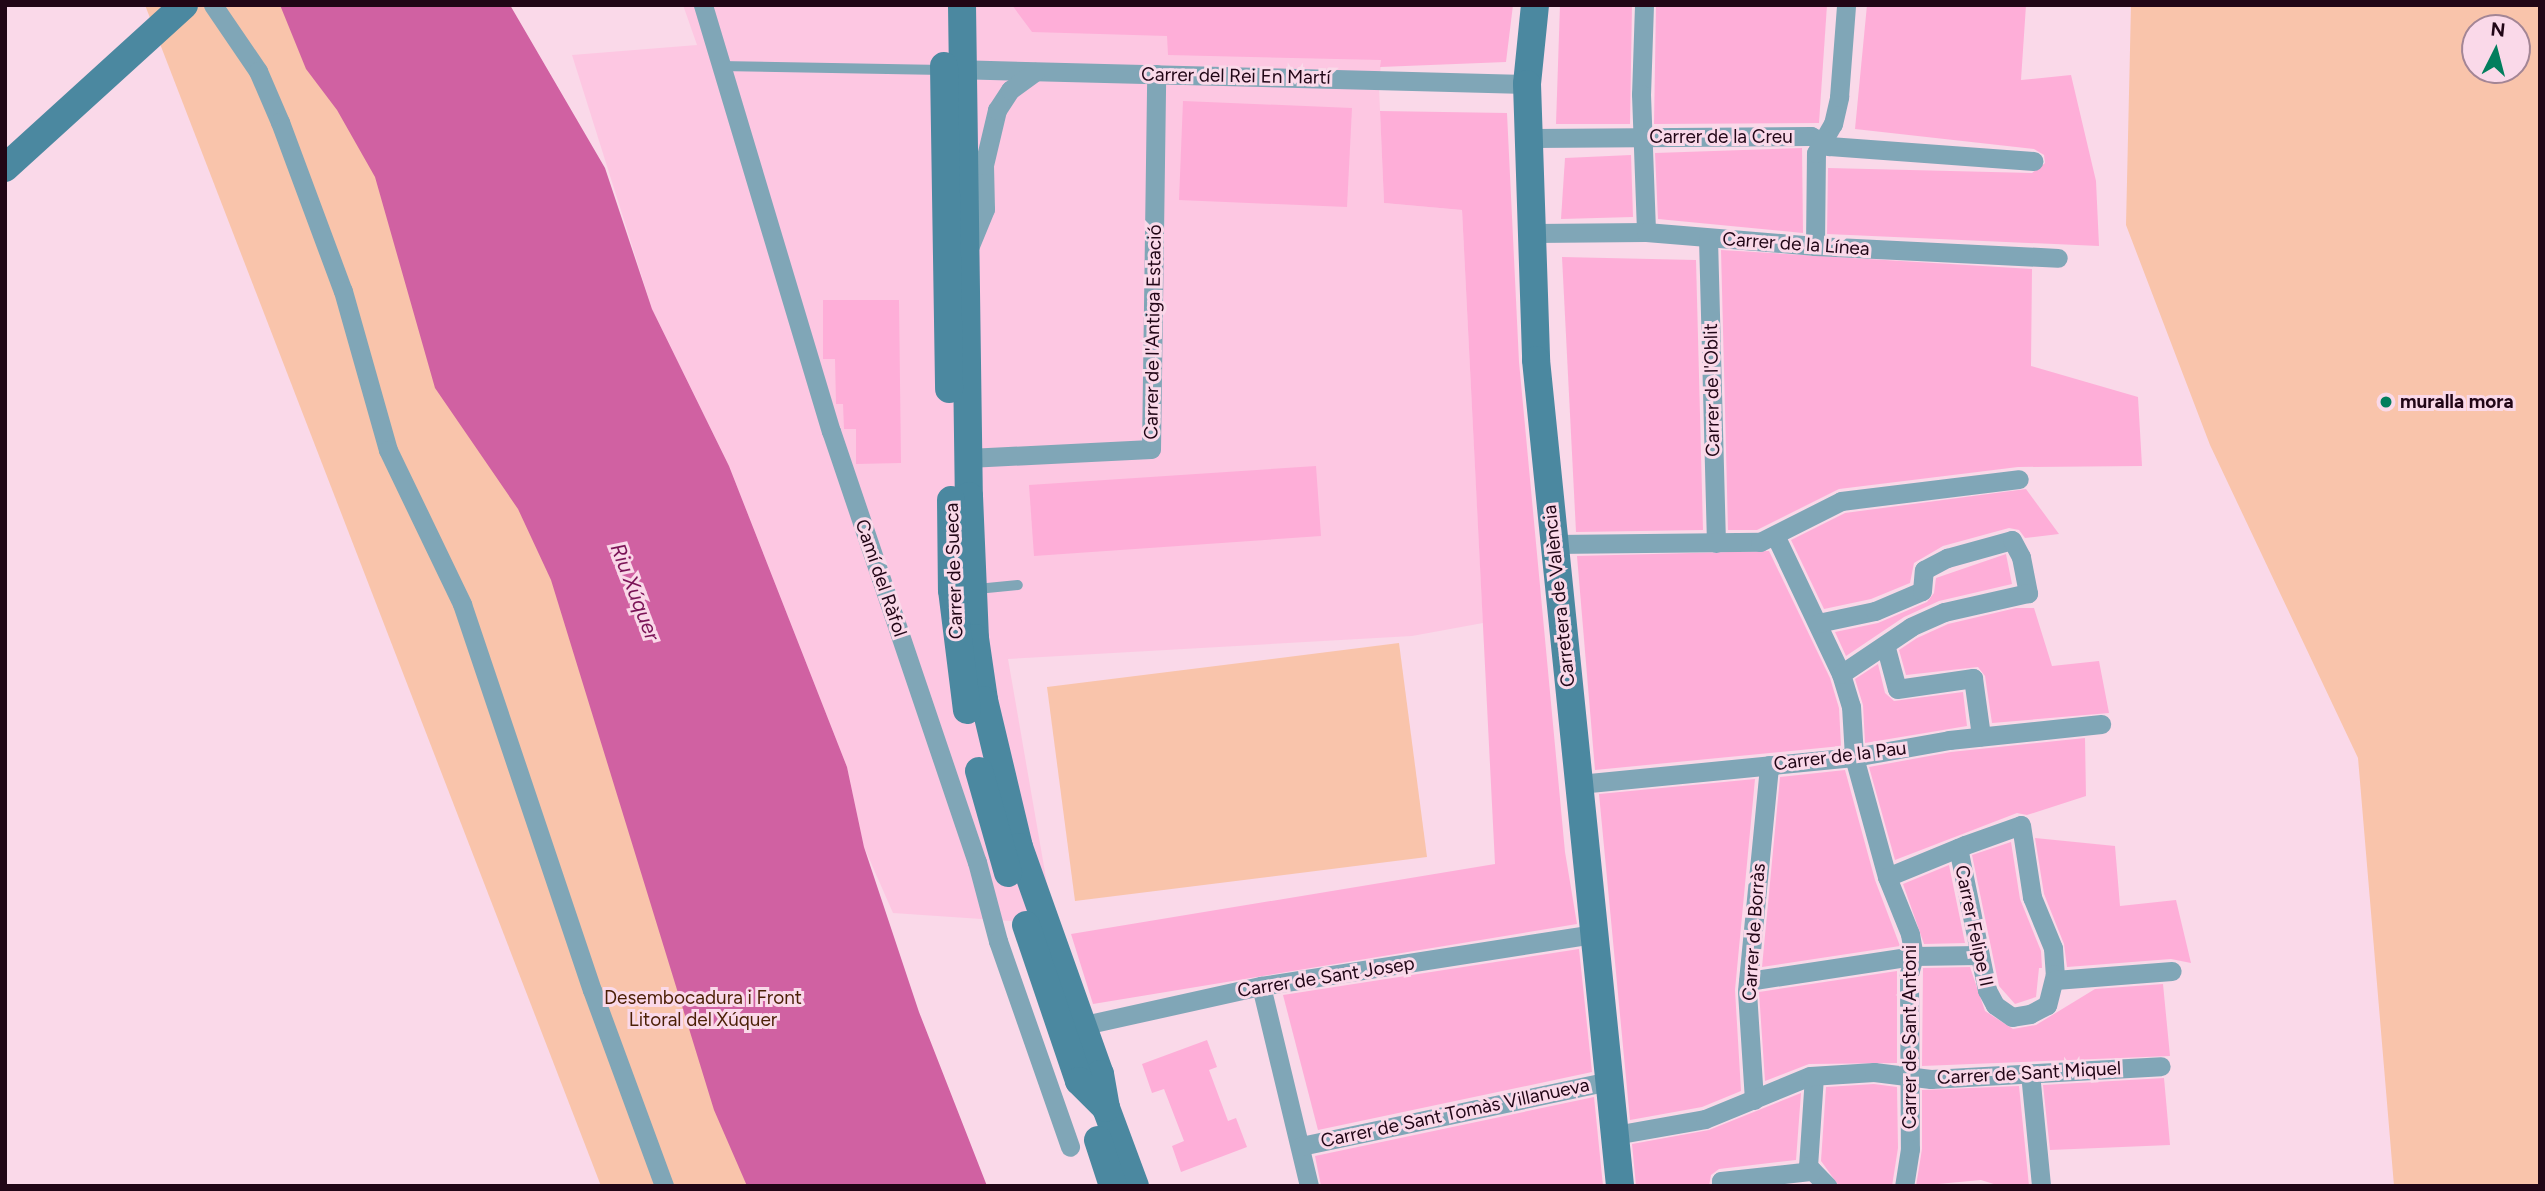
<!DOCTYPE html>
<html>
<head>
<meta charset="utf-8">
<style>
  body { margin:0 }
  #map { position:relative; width:2545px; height:1191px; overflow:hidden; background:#fad9e9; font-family:Figtree,sans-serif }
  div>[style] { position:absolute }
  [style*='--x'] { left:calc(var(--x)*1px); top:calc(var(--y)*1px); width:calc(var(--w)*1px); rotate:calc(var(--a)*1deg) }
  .built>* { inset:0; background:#fdc7e2 }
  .green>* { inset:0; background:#f9c4ab }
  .water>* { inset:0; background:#d061a2 }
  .building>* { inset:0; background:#feaed8 }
  .lane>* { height:10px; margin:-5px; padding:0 5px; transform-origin:5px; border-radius:5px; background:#80a6b7 }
  .street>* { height:19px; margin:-9.5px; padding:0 9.5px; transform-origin:9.5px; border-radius:9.5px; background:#80a6b7 }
  .secondary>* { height:28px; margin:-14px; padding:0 14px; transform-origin:14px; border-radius:14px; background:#4b88a0 }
  .dots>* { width:19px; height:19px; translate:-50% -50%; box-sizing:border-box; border:4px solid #fad9e9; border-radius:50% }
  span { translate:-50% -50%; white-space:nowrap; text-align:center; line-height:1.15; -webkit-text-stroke:6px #fad9e9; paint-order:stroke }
  .street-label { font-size:19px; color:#210616 }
  .poi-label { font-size:19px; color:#210616; font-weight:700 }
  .left { translate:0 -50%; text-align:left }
  .park-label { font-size:19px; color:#4b1f06 }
  .water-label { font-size:21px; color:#7b1457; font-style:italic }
  .frame { position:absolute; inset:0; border:7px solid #210616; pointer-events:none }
  .north { position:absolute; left:2461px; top:14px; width:70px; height:70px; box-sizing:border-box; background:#fad9e9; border:2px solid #a38595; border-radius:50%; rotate:6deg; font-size:19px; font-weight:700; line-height:28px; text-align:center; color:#210616 }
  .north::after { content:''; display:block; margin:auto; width:24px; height:32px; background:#027e5d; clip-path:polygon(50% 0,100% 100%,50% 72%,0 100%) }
</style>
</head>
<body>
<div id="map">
  <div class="built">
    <div style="clip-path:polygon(683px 5px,1386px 5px,1379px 87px,1384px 203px,1462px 210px,1483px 623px,1412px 636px,1008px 659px,1054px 924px,893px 913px,864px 847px,847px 767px,729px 466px,652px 309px,572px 55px,697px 45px)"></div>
  </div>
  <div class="green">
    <div style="clip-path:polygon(145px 5px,481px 5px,936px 1186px,601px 1186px)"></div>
    <div style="clip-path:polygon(evenodd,2131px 5px,2540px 5px,2540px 1186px,2394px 1186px,2358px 758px,2210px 445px,2126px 225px,2131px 5px,2475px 28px,2517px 28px,2517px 70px,2475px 70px,2475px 28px)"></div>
    <div style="clip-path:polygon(1399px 643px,1427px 857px,1075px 901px,1047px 687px)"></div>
  </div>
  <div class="water">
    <div style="clip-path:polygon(280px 5px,510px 5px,605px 168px,652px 309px,729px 466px,847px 767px,864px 847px,919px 1012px,987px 1186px,747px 1186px,714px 1110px,551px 580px,518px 509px,435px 388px,375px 177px,337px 110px,306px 69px)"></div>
  </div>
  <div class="building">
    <div style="clip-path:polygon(1012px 5px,1513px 5px,1506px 62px,1380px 67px,1381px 60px,1168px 55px,1167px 36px,1032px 32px)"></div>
    <div style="clip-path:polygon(1560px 5px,1632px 5px,1630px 124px,1556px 124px)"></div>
    <div style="clip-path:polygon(1656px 5px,1827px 5px,1819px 123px,1654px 124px)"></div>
    <div style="clip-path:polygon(1867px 5px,2026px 5px,2021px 80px,2071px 75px,2096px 181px,2099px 246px,1827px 234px,1828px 168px,2032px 173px,2045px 163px,2044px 155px,2034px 149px,1855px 129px)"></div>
    <div style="clip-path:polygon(1183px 101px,1352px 108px,1347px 207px,1179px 200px)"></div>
    <div style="clip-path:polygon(1380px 111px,1507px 113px,1519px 362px,1565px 852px,1577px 924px,1093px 1004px,1071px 934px,1495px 864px,1462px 210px,1384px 203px)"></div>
    <div style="clip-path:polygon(1802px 148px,1803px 233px,1658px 219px,1655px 153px)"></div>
    <div style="clip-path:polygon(1631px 155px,1633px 217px,1561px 219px,1565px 158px)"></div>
    <div style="clip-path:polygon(1721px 250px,2032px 269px,2031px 366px,2138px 397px,2142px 466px,2018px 467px,1839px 489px,1757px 530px,1728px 530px)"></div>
    <div style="clip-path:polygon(1562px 257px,1696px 260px,1703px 530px,1576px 532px)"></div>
    <div style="clip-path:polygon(823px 300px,899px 300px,901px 463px,856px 464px,856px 429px,844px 429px,843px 404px,836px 404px,835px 359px,823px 359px)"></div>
    <div style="clip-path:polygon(1316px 466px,1321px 536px,1034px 556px,1029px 485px)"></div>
    <div style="clip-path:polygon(2026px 489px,2059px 534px,2025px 538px,2019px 530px,2009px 528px,1943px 546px,1914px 563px,1910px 583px,1871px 599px,1824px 609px,1791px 540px,1845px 513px)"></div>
    <div style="clip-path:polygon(1769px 551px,1830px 678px,1839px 708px,1841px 746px,1595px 770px,1577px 556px)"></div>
    <div style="clip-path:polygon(2006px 554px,2012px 584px,1939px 601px,1904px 617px,1846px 656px,1835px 632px,1878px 623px,1927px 602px,1934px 593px,1936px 578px)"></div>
    <div style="clip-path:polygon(2016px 608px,2034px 608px,2052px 666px,2099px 661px,2109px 713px,1992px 723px,1985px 676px,1978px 667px,1906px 675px,1899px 650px,1917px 638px,1948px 624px)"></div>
    <div style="clip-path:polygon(1878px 664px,1885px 693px,1894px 701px,1963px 692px,1967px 726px,1865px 743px,1863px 705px,1855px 679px)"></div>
    <div style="clip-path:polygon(2085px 738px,2086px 796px,2027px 815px,2017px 813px,1895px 860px,1869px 767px,1951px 752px)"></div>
    <div style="clip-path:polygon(1845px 770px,1875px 880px,1900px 946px,1762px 967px,1780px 777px)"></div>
    <div style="clip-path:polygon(1755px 779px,1735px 990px,1741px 1091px,1702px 1107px,1630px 1120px,1599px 794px)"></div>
    <div style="clip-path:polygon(2035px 838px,2115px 846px,2120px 906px,2176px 900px,2191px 963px,2171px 959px,2067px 967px,2064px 944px,2044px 894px)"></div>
    <div style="clip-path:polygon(2011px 842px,2020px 899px,2041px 951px,2042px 968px,2039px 968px,2036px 997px,2015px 1004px,1999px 986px,1972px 855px)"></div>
    <div style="clip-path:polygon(1949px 865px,1965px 943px,1924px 944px,1903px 884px)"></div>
    <div style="clip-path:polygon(1579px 949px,1592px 1072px,1318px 1130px,1283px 995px)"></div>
    <div style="clip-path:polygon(1970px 967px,1985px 1011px,2013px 1029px,2036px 1025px,2095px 989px,2163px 984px,2170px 1056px,1922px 1066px,1923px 968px)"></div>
    <div style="clip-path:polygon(1897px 971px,1897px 1063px,1809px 1064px,1765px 1081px,1759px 992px)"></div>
    <div style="clip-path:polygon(1207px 1040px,1217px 1067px,1209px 1070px,1228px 1121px,1236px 1118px,1247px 1147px,1181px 1172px,1172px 1146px,1184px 1141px,1164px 1089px,1152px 1093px,1142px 1064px)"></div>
    <div style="clip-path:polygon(2164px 1078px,2170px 1145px,2050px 1150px,2043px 1085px)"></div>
    <div style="clip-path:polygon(1874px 1084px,1897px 1087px,1898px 1148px,1892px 1186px,1839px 1186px,1821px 1161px,1826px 1087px)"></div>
    <div style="clip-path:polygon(2019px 1086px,2029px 1186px,2000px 1186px,1981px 1180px,1916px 1186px,1922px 1149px,1922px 1090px)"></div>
    <div style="clip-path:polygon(1801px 1093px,1796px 1160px,1719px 1169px,1711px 1175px,1709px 1186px,1636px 1186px,1632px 1144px,1709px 1130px)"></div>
    <div style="clip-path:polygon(1594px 1097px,1603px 1186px,1321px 1186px,1315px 1156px)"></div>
  </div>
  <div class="lane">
    <div style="--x:720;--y:66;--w:223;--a:1"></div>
    <div style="--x:977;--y:589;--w:41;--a:-5.6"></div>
  </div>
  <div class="street">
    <div style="--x:213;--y:5;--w:80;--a:55.7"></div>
    <div style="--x:258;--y:71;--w:56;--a:66.7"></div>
    <div style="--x:280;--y:122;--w:180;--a:69.6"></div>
    <div style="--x:343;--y:291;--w:165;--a:74.2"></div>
    <div style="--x:388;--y:450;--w:171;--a:64.3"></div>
    <div style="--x:462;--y:604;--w:407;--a:71.4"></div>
    <div style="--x:592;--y:990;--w:209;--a:69.8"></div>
    <div style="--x:703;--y:5;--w:445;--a:73.3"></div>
    <div style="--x:831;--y:431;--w:455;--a:71.3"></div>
    <div style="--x:977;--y:862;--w:82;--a:75.1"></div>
    <div style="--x:998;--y:941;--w:218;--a:70.7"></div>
    <div style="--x:1644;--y:5;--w:89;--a:91.9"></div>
    <div style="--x:1641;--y:94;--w:138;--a:87.9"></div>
    <div style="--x:953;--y:69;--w:574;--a:1.5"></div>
    <div style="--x:1532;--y:138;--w:279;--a:-0.4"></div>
    <div style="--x:1811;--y:136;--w:21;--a:29"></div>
    <div style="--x:1829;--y:146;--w:205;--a:4.2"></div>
    <div style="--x:1534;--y:233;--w:112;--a:-0.5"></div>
    <div style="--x:1646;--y:232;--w:170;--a:4.7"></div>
    <div style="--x:1815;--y:246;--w:243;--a:2.8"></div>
    <div style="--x:1708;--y:238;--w:305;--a:88.5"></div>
    <div style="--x:1815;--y:246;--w:93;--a:-89.4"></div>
    <div style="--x:1816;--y:153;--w:34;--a:-60"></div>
    <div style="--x:1833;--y:124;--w:28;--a:-77"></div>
    <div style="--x:1839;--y:97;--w:92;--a:-85.6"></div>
    <div style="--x:969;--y:248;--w:42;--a:-67.7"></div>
    <div style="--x:985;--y:209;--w:44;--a:-91.3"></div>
    <div style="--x:984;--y:165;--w:57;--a:-76.7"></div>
    <div style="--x:997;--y:110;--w:24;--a:-57"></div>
    <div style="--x:1010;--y:90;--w:31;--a:-36"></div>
    <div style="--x:968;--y:458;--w:183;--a:-2.8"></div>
    <div style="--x:1151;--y:449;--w:375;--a:-89.2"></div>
    <div style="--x:1775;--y:535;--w:154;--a:64.6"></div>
    <div style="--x:1841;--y:674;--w:34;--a:73"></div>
    <div style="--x:1851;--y:706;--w:51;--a:86.6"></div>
    <div style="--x:1854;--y:757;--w:124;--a:74.6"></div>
    <div style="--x:1887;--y:877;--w:61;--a:68"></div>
    <div style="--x:1910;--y:934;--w:22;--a:80"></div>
    <div style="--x:1914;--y:956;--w:19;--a:106"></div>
    <div style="--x:1909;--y:974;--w:175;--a:89.7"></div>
    <div style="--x:1910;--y:1149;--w:37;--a:99"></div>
    <div style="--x:1554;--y:544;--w:206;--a:-0.6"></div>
    <div style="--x:1760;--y:542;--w:91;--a:-26.8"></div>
    <div style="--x:1841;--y:501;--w:179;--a:-7"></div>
    <div style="--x:1818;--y:623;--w:58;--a:-11.9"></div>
    <div style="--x:1875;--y:611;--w:51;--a:-23.1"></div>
    <div style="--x:1922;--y:591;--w:21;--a:-85"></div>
    <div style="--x:1924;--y:570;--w:26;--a:-28"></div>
    <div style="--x:1947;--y:558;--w:67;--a:-15.5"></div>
    <div style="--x:2012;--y:540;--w:19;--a:62"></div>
    <div style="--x:2021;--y:557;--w:37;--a:79"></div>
    <div style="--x:2028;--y:593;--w:86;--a:167.3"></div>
    <div style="--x:1944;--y:612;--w:36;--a:156"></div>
    <div style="--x:1911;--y:627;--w:84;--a:146.1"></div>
    <div style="--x:1886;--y:648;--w:42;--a:75"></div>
    <div style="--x:1897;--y:689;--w:77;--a:-8.2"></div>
    <div style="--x:1973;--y:678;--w:59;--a:82.1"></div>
    <div style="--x:1579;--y:784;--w:276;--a:-5.6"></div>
    <div style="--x:1854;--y:757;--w:97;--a:-10.1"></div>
    <div style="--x:1949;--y:740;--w:153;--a:-6"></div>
    <div style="--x:1887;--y:877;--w:84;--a:-22.3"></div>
    <div style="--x:1965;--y:845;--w:59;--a:-19.7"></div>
    <div style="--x:2021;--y:825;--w:73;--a:81.3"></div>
    <div style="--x:2032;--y:897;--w:55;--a:67.6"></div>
    <div style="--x:2053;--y:948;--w:26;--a:86"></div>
    <div style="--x:2055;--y:974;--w:32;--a:104"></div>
    <div style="--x:2047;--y:1005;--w:19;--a:152"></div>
    <div style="--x:2030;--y:1014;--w:18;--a:171"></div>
    <div style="--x:2012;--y:1017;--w:21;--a:-145"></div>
    <div style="--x:1995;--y:1005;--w:17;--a:-118"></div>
    <div style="--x:1987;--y:990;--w:145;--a:-101.5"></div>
    <div style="--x:2055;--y:980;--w:117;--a:-4.4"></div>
    <div style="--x:1748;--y:981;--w:168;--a:-8.6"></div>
    <div style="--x:1914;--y:956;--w:65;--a:-0.9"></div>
    <div style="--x:1261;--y:986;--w:206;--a:76.5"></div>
    <div style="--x:1071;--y:1028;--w:195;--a:-12.5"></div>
    <div style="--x:1261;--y:986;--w:336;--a:-8.9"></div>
    <div style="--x:2030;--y:1073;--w:114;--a:84.4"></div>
    <div style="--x:1814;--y:1076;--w:90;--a:93.8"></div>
    <div style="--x:1808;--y:1166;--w:28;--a:46"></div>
    <div style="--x:1754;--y:1100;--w:109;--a:-93.7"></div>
    <div style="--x:1747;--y:991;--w:227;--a:-84.4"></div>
    <div style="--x:1615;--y:1135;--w:91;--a:-10.1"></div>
    <div style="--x:1705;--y:1119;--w:113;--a:-22.3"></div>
    <div style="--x:1810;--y:1076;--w:64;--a:-3.6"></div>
    <div style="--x:1874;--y:1072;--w:57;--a:7"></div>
    <div style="--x:1931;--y:1079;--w:230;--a:-3.2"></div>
    <div style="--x:1301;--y:1146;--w:315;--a:-11.9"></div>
    <div style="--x:1721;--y:1186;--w:5;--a:-90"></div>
    <div style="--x:1721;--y:1181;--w:92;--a:-6.3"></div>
  </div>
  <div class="secondary">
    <div style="--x:962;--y:5;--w:491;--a:89.2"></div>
    <div style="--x:969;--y:496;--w:142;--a:87.6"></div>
    <div style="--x:975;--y:638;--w:63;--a:81.7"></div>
    <div style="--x:984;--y:700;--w:151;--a:76.6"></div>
    <div style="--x:1019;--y:847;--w:241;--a:70.4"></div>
    <div style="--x:1100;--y:1074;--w:35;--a:80"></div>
    <div style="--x:1106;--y:1108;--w:83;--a:69.6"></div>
    <div style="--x:1535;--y:5;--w:79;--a:95.8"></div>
    <div style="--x:1527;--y:84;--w:276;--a:88.1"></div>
    <div style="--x:1536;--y:360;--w:830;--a:84.19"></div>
    <div style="--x:944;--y:66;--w:323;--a:89.1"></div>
    <div style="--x:5;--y:168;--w:242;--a:-42.3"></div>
    <div style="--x:951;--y:500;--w:90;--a:89.4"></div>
    <div style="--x:952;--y:590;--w:121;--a:82.9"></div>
    <div style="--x:979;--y:771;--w:106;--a:74.1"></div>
    <div style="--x:1026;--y:925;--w:165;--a:71.2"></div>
    <div style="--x:1079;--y:1081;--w:38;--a:45"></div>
    <div style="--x:1098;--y:1140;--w:48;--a:71.9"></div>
  </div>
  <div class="dots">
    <div style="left:2386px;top:402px;background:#027e5d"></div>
  </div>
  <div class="street-label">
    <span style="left:1236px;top:76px;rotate:1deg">Carrer del Rei En Martí</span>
    <span style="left:1721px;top:137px">Carrer de la Creu</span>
    <span style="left:1796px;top:244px;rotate:4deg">Carrer de la Línea</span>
    <span style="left:1153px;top:332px;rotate:-89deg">Carrer de l'Antiga Estació</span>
    <span style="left:1712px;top:390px;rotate:-91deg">Carrer de l'Oblit</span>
    <span style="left:954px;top:571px;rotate:-92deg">Carrer de Sueca</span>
    <span style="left:881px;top:578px;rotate:71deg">Camí del Ràfol</span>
    <span style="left:1559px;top:596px;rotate:-96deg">Carretera de València</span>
    <span style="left:1840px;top:756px;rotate:-7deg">Carrer de la Pau</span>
    <span style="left:1974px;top:926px;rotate:78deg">Carrer Felipe II</span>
    <span style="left:1754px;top:932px;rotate:-86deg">Carrer de Borràs</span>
    <span style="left:1326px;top:977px;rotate:-9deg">Carrer de Sant Josep</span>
    <span style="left:1910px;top:1037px;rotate:-90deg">Carrer de Sant Antoni</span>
    <span style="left:2029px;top:1073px;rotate:-3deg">Carrer de Sant Miquel</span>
    <span style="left:1455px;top:1113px;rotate:-12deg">Carrer de Sant Tomàs Villanueva</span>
  </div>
  <div class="poi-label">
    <span class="left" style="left:2400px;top:402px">muralla mora</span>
  </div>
  <div class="park-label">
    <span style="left:703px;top:1009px">Desembocadura i Front<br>Litoral del Xúquer</span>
  </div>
  <div class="water-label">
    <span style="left:635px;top:592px;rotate:69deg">Riu Xúquer</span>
  </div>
  <div class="frame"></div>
  <div class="north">N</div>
</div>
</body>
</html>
